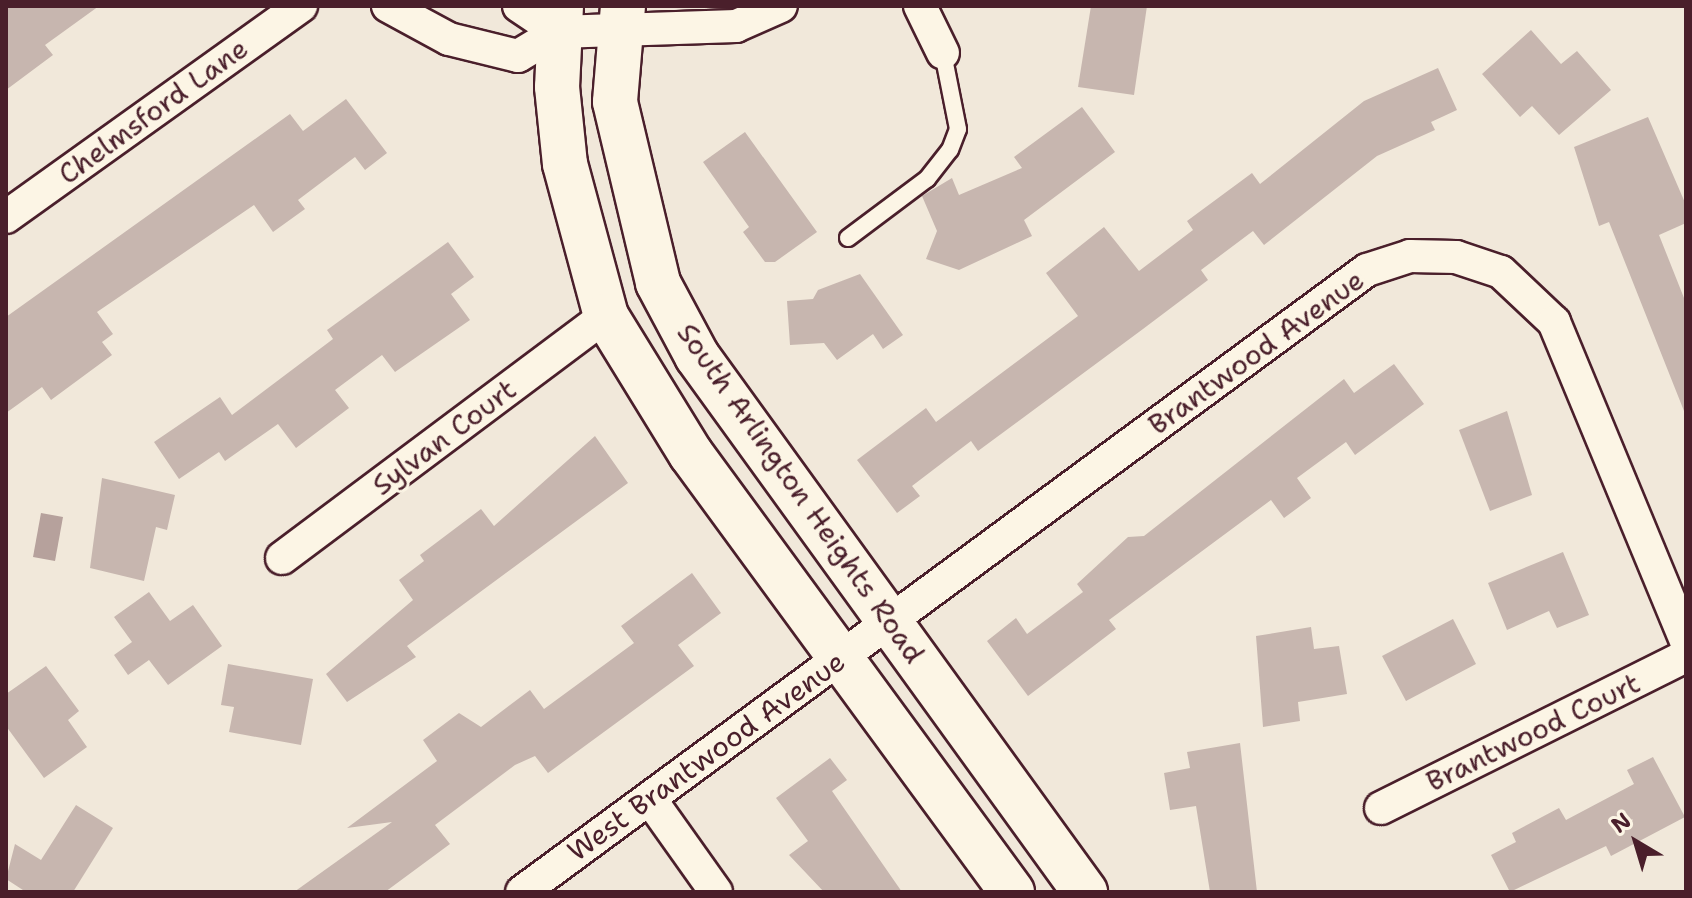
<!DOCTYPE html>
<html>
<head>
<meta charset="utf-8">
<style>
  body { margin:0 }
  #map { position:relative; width:1692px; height:898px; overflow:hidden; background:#f1e8da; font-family:"Shantell Sans",sans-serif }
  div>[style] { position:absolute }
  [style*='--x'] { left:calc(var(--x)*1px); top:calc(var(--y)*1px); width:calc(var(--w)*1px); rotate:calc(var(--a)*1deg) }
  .water>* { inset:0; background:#b6a19c }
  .building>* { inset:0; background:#c7b6af }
  .roads { filter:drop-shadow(2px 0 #4a1f2b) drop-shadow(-2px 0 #4a1f2b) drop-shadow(0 2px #4a1f2b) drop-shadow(0 -2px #4a1f2b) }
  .lane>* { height:16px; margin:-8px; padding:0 8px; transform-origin:8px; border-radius:8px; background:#fcf5e5 }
  .street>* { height:32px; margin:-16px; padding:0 16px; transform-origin:16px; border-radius:16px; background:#fcf5e5 }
  .secondary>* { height:44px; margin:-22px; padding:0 22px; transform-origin:22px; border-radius:22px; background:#fcf5e5 }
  span { translate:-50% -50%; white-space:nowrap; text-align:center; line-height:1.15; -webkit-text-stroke:6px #fcf5e5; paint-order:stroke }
  .street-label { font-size:28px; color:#4a1f2b }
  .frame { position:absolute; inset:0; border:8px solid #4a1f2b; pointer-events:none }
  .north { position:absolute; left:1596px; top:802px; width:80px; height:80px; -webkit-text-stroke:6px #fcf5e5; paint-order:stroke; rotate:322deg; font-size:22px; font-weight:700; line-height:32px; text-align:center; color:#4a1f2b }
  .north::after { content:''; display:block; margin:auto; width:28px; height:36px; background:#4a1f2b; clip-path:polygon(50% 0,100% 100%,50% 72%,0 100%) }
</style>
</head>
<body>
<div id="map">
  <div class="water">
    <div style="clip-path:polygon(41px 513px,63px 517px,55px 561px,33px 557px)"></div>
  </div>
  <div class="building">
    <div style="clip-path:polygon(6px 6px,99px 6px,45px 45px,53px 55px,6px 90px)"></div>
    <div style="clip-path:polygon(1091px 6px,1147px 6px,1134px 95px,1078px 87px)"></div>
    <div style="clip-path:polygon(1531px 30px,1561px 64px,1577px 51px,1611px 90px,1559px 135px,1532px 106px,1520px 117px,1482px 74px)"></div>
    <div style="clip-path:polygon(1438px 68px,1457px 110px,1431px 122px,1435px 130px,1377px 156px,1264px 245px,1253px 231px,1201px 270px,1208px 280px,1143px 329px,978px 451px,971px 441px,912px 486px,920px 496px,897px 513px,857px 460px,926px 408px,936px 422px,1078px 316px,1046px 273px,1104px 227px,1139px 271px,1193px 230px,1187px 221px,1252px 173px,1260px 184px,1364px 101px)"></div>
    <div style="clip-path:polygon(346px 99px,387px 153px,365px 170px,355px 157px,298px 200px,305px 209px,273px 232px,254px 205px,97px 312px,113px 334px,102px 342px,112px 355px,51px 400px,42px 387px,6px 413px,6px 317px,290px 114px,303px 131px)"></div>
    <div style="clip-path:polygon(1082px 107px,1115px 152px,1024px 220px,1032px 236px,959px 270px,926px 259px,937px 231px,922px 196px,952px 178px,959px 195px,1022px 168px,1014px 157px)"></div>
    <div style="clip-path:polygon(1648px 117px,1686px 205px,1686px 223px,1659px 235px,1686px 303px,1684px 411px,1609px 222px,1599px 226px,1574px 147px)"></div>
    <div style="clip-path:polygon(745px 132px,817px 232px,775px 262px,765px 262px,743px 232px,749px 227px,703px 162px)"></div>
    <div style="clip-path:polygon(448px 242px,474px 277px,451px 294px,470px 320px,395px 372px,382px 355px,335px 390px,349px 408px,296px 448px,278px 424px,225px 461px,219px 452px,179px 479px,154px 442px,220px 397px,232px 415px,333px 339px,327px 330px)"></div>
    <div style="clip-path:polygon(860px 274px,903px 335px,883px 349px,873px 334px,837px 360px,824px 343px,790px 345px,787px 301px,813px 299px,818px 290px)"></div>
    <div style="clip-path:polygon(1394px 364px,1424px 404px,1355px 455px,1346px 442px,1297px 478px,1311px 498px,1284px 518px,1271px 500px,1109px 620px,1116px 629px,1028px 696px,987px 641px,1016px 618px,1027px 634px,1083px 592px,1077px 584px,1128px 537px,1144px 536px,1344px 379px,1354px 393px)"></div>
    <div style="clip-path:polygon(1507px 411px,1532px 495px,1490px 511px,1459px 430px)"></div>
    <div style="clip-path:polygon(595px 436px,628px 483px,407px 646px,416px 657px,347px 702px,326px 674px,413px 600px,399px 580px,424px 561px,420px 555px,481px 509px,494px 526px)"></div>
    <div style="clip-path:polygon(102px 478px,175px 495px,167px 530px,156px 527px,144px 581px,90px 568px)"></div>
    <div style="clip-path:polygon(1563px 552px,1589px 615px,1557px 628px,1549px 611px,1507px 630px,1488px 583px)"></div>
    <div style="clip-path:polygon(692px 573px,721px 613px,678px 645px,694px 666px,548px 773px,535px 756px,515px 765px,435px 825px,450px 844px,385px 892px,294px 892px,392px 822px,347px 828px,437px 761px,423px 740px,459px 713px,481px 727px,530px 690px,544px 709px,634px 643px,621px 626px)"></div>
    <div style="clip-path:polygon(149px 592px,170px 621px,193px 605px,222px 646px,168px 685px,149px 660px,128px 675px,114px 655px,132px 642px,114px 617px)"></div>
    <div style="clip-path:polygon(1453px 619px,1476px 664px,1406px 701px,1382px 656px)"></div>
    <div style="clip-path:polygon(1311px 627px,1314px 649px,1339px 646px,1347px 694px,1298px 702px,1300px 721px,1263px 727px,1256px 636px)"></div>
    <div style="clip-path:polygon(228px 664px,313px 679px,301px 745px,229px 732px,234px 707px,221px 705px)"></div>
    <div style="clip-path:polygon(46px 666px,79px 711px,68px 720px,87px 747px,44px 778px,6px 726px,6px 694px)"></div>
    <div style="clip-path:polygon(1240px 743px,1257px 892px,1210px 892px,1196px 806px,1170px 810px,1164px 773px,1190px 768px,1187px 752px)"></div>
    <div style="clip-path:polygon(1653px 757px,1685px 817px,1611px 856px,1606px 846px,1510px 892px,1491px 855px,1516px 842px,1512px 833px,1559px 808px,1566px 820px,1634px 784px,1627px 770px)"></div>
    <div style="clip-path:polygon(830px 758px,847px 780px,832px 791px,902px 892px,824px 892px,789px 855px,808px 841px,776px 798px)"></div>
    <div style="clip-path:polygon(76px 805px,113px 828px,73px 892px,26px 892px,6px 879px,15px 844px,41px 860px)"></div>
  </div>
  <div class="roads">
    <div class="lane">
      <div style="--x:848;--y:238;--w:99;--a:-36.8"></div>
      <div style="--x:927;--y:179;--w:37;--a:-52"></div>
      <div style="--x:950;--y:150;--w:22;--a:-69"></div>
      <div style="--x:958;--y:129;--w:77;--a:-101.2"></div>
    </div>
    <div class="street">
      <div style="--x:388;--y:6;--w:69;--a:28.4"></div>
      <div style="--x:449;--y:39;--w:71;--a:13.8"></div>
      <div style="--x:518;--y:56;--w:47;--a:-31"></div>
      <div style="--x:558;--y:32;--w:178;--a:-1.9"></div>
      <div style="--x:736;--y:26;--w:49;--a:-24"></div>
      <div style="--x:519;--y:6;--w:47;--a:33.7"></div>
      <div style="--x:920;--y:6;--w:52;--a:63.9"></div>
      <div style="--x:6;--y:217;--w:363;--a:-35.6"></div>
      <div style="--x:282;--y:558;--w:404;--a:-36.8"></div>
      <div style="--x:650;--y:799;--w:114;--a:54.6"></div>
      <div style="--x:1381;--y:808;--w:341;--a:-26.5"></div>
      <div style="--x:522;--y:892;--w:1049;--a:-36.36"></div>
      <div style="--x:1367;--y:270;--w:45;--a:-18"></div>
      <div style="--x:1410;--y:256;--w:46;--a:1.2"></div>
      <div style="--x:1456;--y:257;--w:47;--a:18.4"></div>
      <div style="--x:1501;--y:272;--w:73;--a:43.3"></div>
      <div style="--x:1554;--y:322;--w:345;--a:67.5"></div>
    </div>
    <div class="secondary">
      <div style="--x:561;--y:6;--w:81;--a:92.8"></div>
      <div style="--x:557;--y:87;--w:77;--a:84.1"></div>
      <div style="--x:565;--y:164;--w:157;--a:74.9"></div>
      <div style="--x:606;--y:316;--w:162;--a:58.4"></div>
      <div style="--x:691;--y:454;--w:543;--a:53.76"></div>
      <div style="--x:623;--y:6;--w:96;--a:94.8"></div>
      <div style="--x:615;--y:102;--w:186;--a:76.6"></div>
      <div style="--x:658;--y:283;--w:83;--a:61.9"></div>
      <div style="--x:697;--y:356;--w:662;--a:54.1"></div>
    </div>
  </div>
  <div class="street-label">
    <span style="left:153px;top:111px;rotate:-36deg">Chelmsford Lane</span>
    <span style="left:1256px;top:352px;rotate:-36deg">Brantwood Avenue</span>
    <span style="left:444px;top:437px;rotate:-37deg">Sylvan Court</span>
    <span style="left:801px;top:493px;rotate:55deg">South Arlington Heights Road</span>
    <span style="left:1533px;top:732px;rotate:-26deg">Brantwood Court</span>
    <span style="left:706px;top:756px;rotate:-36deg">West Brantwood Avenue</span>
  </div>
  <div class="frame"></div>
  <div class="north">N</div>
</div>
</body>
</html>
